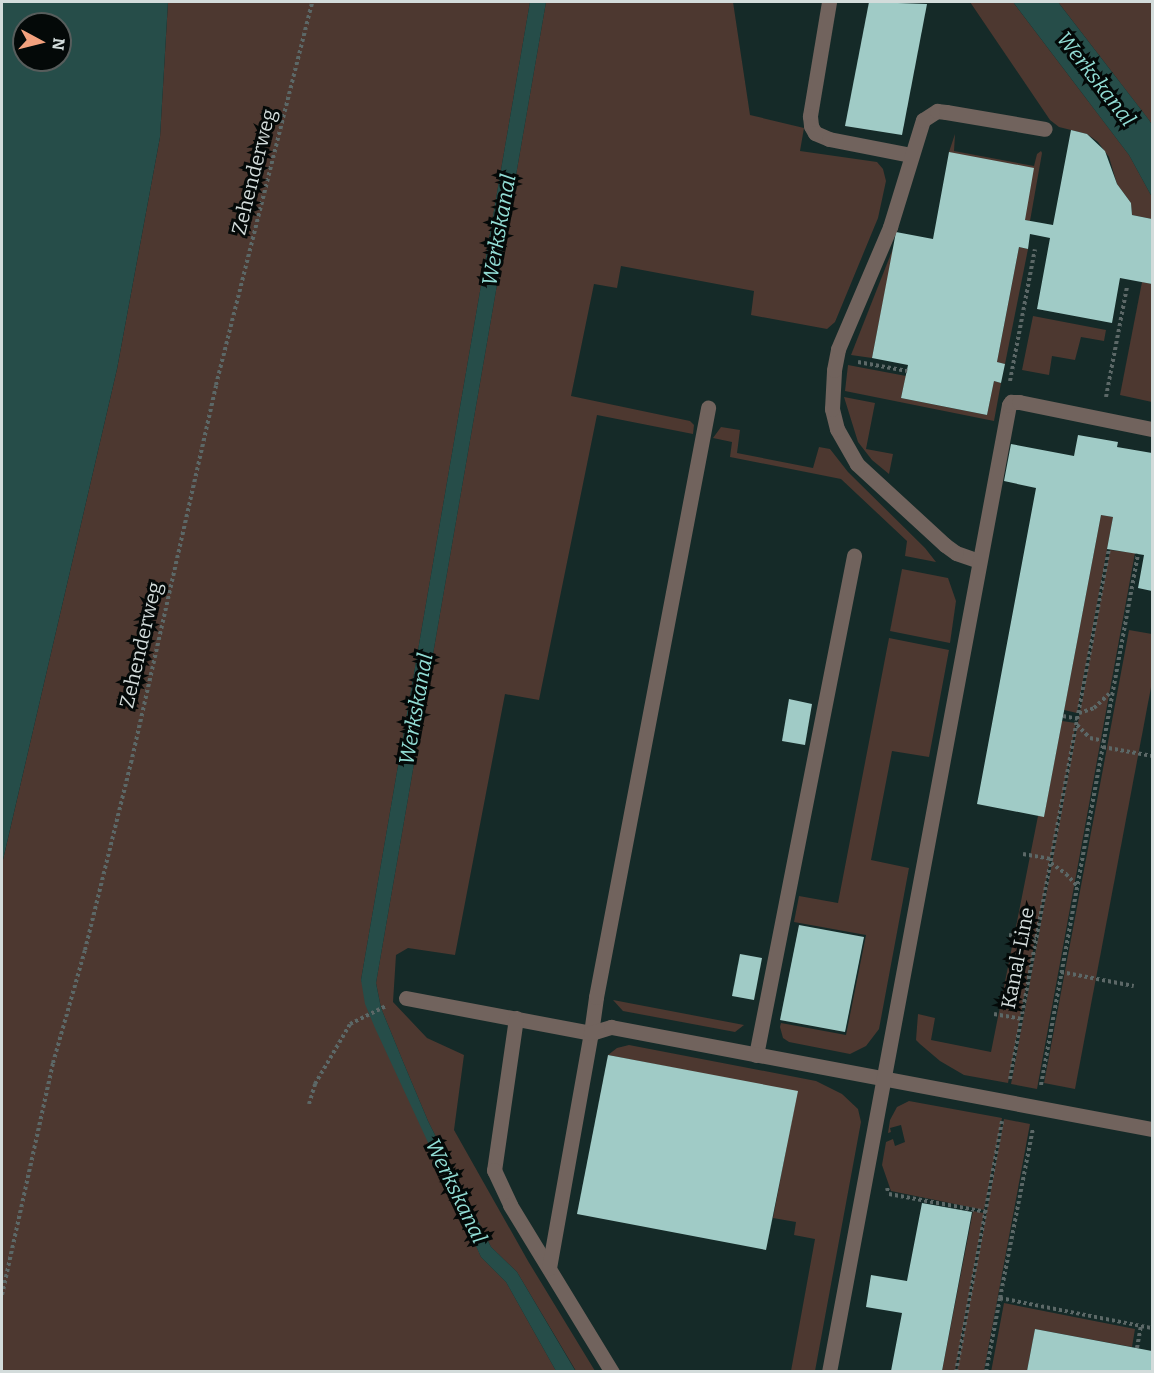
<!DOCTYPE html>
<html>
<head>
<meta charset="utf-8">
<style>
  body { margin:0 }
  #map { position:relative; width:1154px; height:1373px; overflow:hidden; background:#13201f; font-family:Bitter,serif }
  div>[style] { position:absolute }
  [style*='--x'] { left:calc(var(--x)*1px); top:calc(var(--y)*1px); width:calc(var(--w)*1px); rotate:calc(var(--a)*1deg) }
  .built>* { inset:0; background:#152a28 }
  .green>* { inset:0; background:#4d3830 }
  .water>* { inset:0; background:#264d49 }
  .building>* { inset:0; background:#a0cbc6 }
  .path>* { height:4px; margin-top:-2px; transform-origin:0; background:repeating-linear-gradient(90deg,#5c6867 0 3px,transparent 0 6px) }
  .minor>* { height:15px; margin:-7.5px; padding:0 7.5px; transform-origin:7.5px; border-radius:7.5px; background:#71635d }
  span { translate:-50% -50%; white-space:nowrap; text-align:center; line-height:1.15; -webkit-text-stroke:6px #040908; paint-order:stroke }
  .street-label { font-size:20px; color:#d3dcdb }
  .water-label { font-size:21px; color:#92ddd5; font-style:italic }
  .frame { position:absolute; inset:0; border:3px solid #d3dcdb; pointer-events:none }
  .north { position:absolute; left:12px; top:12px; width:60px; height:60px; box-sizing:border-box; background:#040908; border:2px solid #575d5c; border-radius:50%; rotate:97deg; font-size:16px; font-weight:700; line-height:24px; text-align:center; color:#d3dcdb }
  .north::after { content:''; display:block; margin:auto; width:21px; height:27px; background:#f2a17e; clip-path:polygon(50% 0,100% 100%,50% 72%,0 100%) }
</style>
</head>
<body>
<div id="map">
  <div class="built">
    <div style="clip-path:polygon(493px 2px,970px 2px,1046px 112px,1088px 102px,1119px 77px,1152px 37px,1152px 1371px,2px 1372px)"></div>
  </div>
  <div class="green">
    <div style="clip-path:polygon(168px 2px,530px 2px,361px 980px,481px 1257px,506px 1282px,556px 1371px,2px 1372px,2px 864px,117px 369px,160px 137px)"></div>
    <div style="clip-path:polygon(546px 2px,733px 2px,750px 115px,804px 128px,800px 151px,877px 162px,883px 169px,886px 181px,878px 218px,835px 322px,827px 329px,751px 315px,754px 291px,621px 266px,617px 288px,594px 284px,571px 396px,690px 421px,694px 425px,693px 434px,597px 415px,539px 700px,505px 694px,455px 955px,408px 948px,396px 955px,393px 1002px,427px 1038px,464px 1055px,454px 1130px,528px 1261px,595px 1371px,576px 1371px,517px 1272px,491px 1247px,428px 1121px,404px 1064px,381px 1008px,376px 983px)"></div>
    <div style="clip-path:polygon(970px 2px,1013px 2px,1129px 155px,1152px 197px,1152px 219px,1132px 215px,1131px 203px,1117px 184px,1109px 157px,1098px 142px,1087px 134px,1059px 127px,1050px 120px)"></div>
    <div style="clip-path:polygon(1058px 2px,1152px 2px,1152px 125px,1149px 120px)"></div>
    <div style="clip-path:polygon(955px 134px,954px 151px,1034px 166px,1037px 154px,1041px 151px,1042px 153px,1030px 221px,1025px 220px,949px 152px)"></div>
    <div style="clip-path:polygon(894px 246px,872px 358px,851px 355px)"></div>
    <div style="clip-path:polygon(1019px 247px,1028px 249px,1005px 364px,997px 362px)"></div>
    <div style="clip-path:polygon(1142px 282px,1152px 284px,1152px 402px,1120px 395px)"></div>
    <div style="clip-path:polygon(1033px 316px,1106px 330px,1104px 341px,1081px 337px,1075px 360px,1052px 356px,1049px 375px,1022px 370px)"></div>
    <div style="clip-path:polygon(848px 365px,906px 376px,901px 398px,987px 415px,994px 381px,1001px 383px,994px 421px,845px 391px)"></div>
    <div style="clip-path:polygon(844px 397px,875px 403px,866px 449px,893px 454px,889px 474px,872px 460px,858px 442px)"></div>
    <div style="clip-path:polygon(721px 427px,740px 430px,737px 453px,813px 468px,819px 447px,830px 449px,848px 472px,925px 548px,936px 562px,905px 556px,907px 541px,841px 479px,730px 457px,732px 442px,713px 438px)"></div>
    <div style="clip-path:polygon(1101px 515px,1113px 517px,1077px 713px,1064px 710px)"></div>
    <div style="clip-path:polygon(1110px 550px,1135px 553px,1037px 1089px,1011px 1084px)"></div>
    <div style="clip-path:polygon(902px 569px,948px 578px,956px 601px,950px 643px,890px 631px)"></div>
    <div style="clip-path:polygon(1129px 630px,1152px 634px,1152px 682px,1075px 1089px,1044px 1083px)"></div>
    <div style="clip-path:polygon(889px 638px,949px 650px,929px 757px,892px 751px,871px 860px,909px 868px,879px 1029px,866px 1046px,850px 1054px,789px 1042px,783px 1038px,780px 1027px,781px 1023px,846px 1035px,866px 935px,794px 922px,799px 896px,838px 903px)"></div>
    <div style="clip-path:polygon(1062px 721px,1076px 723px,1008px 1083px,964px 1075px,940px 1061px,920px 1044px,916px 1040px,918px 1014px,935px 1018px,931px 1040px,991px 1052px,1038px 816px,1044px 816px)"></div>
    <div style="clip-path:polygon(613px 1000px,744px 1025px,735px 1032px,623px 1011px)"></div>
    <div style="clip-path:polygon(629px 1045px,816px 1081px,842px 1094px,858px 1109px,861px 1122px,815px 1371px,791px 1371px,815px 1239px,794px 1235px,796px 1222px,773px 1218px,797px 1092px,608px 1055px,617px 1048px)"></div>
    <div style="clip-path:polygon(909px 1101px,1002px 1118px,984px 1210px,891px 1191px,882px 1165px,886px 1142px,893px 1139px,895px 1146px,905px 1142px,901px 1125px,890px 1128px,891px 1132px,888px 1133px,890px 1120px,897px 1107px)"></div>
    <div style="clip-path:polygon(1004px 1119px,1030px 1124px,984px 1371px,957px 1371px)"></div>
    <div style="clip-path:polygon(973px 1211px,984px 1213px,955px 1371px,942px 1371px)"></div>
    <div style="clip-path:polygon(1004px 1303px,1135px 1329px,1132px 1347px,1035px 1329px,1027px 1371px,991px 1372px)"></div>
  </div>
  <div class="water">
    <div style="clip-path:polygon(evenodd,2px 2px,168px 2px,160px 137px,117px 369px,2px 864px,2px 2px,24px 24px,60px 24px,60px 60px,24px 60px,24px 24px)"></div>
    <div style="clip-path:polygon(530px 2px,546px 2px,376px 983px,381px 1008px,404px 1064px,428px 1121px,491px 1247px,517px 1272px,576px 1372px,556px 1371px,506px 1282px,481px 1257px,375px 1028px,365px 1004px,361px 980px)"></div>
    <div style="clip-path:polygon(1013px 2px,1058px 2px,1149px 120px,1152px 125px,1152px 197px,1129px 155px)"></div>
  </div>
  <div class="building">
    <div style="clip-path:polygon(869px 2px,927px 4px,902px 135px,845px 126px)"></div>
    <div style="clip-path:polygon(1071px 130px,1087px 134px,1105px 151px,1117px 184px,1131px 203px,1132px 215px,1152px 219px,1152px 284px,1120px 278px,1112px 323px,1037px 309px,1050px 238px,1030px 234px,1028px 249px,1019px 247px,997px 362px,1005px 364px,1001px 383px,994px 381px,987px 415px,901px 398px,908px 365px,872px 358px,896px 232px,933px 239px,949px 152px,1034px 168px,1025px 220px,1053px 225px)"></div>
    <div style="clip-path:polygon(1078px 435px,1118px 442px,1117px 447px,1152px 453px,1152px 591px,1138px 588px,1144px 555px,1107px 549px,1113px 517px,1101px 515px,1044px 817px,977px 804px,1036px 488px,1004px 481px,1011px 444px,1074px 456px)"></div>
    <div style="clip-path:polygon(789px 699px,812px 704px,805px 745px,782px 741px)"></div>
    <div style="clip-path:polygon(799px 925px,864px 937px,845px 1032px,780px 1020px)"></div>
    <div style="clip-path:polygon(740px 954px,762px 958px,754px 1000px,732px 996px)"></div>
    <div style="clip-path:polygon(608px 1055px,798px 1091px,766px 1250px,577px 1214px)"></div>
    <div style="clip-path:polygon(922px 1203px,972px 1212px,942px 1371px,891px 1371px,902px 1313px,866px 1307px,871px 1275px,907px 1281px)"></div>
    <div style="clip-path:polygon(1035px 1329px,1152px 1351px,1152px 1371px,1027px 1371px)"></div>
  </div>
  <div class="path">
    <div style="--x:858;--y:362;--w:50;--a:10.4"></div>
    <div style="--x:1010;--y:381;--w:134;--a:-79.3"></div>
    <div style="--x:1106;--y:397;--w:112;--a:-79.2"></div>
    <div style="--x:1079;--y:713;--w:16;--a:-18"></div>
    <div style="--x:1094;--y:708;--w:23;--a:-43"></div>
    <div style="--x:1063;--y:716;--w:15;--a:11"></div>
    <div style="--x:1077;--y:725;--w:18;--a:45"></div>
    <div style="--x:1090;--y:738;--w:14;--a:12"></div>
    <div style="--x:1103;--y:747;--w:50;--a:10.4"></div>
    <div style="--x:1023;--y:854;--w:28;--a:10"></div>
    <div style="--x:1051;--y:863;--w:19;--a:36"></div>
    <div style="--x:1066;--y:874;--w:16;--a:47"></div>
    <div style="--x:1009;--y:935;--w:27;--a:10"></div>
    <div style="--x:1061;--y:972;--w:74;--a:10.9"></div>
    <div style="--x:994;--y:1014;--w:28;--a:10"></div>
    <div style="--x:1010;--y:1079;--w:539;--a:-79.42"></div>
    <div style="--x:1041;--y:1085;--w:540;--a:-79.65"></div>
    <div style="--x:309;--y:1104;--w:21;--a:-73"></div>
    <div style="--x:315;--y:1084;--w:69;--a:-59.7"></div>
    <div style="--x:350;--y:1024;--w:40;--a:-26.6"></div>
    <div style="--x:887;--y:1188;--w:6;--a:72"></div>
    <div style="--x:889;--y:1194;--w:99;--a:10.5"></div>
    <div style="--x:2;--y:1295;--w:238;--a:-77.6"></div>
    <div style="--x:53;--y:1063;--w:117;--a:-74.2"></div>
    <div style="--x:85;--y:950;--w:193;--a:-76.2"></div>
    <div style="--x:131;--y:763;--w:387;--a:-77.3"></div>
    <div style="--x:216;--y:385;--w:395;--a:-75.9"></div>
    <div style="--x:1000;--y:1298;--w:173;--a:-79"></div>
    <div style="--x:1137;--y:1348;--w:22;--a:-80"></div>
    <div style="--x:956;--y:1372;--w:255;--a:-79.6"></div>
    <div style="--x:986;--y:1372;--w:75;--a:-79.3"></div>
    <div style="--x:1000;--y:1298;--w:155;--a:11.2"></div>
  </div>
  <div class="minor">
    <div style="--x:829;--y:2;--w:116;--a:99.5"></div>
    <div style="--x:810;--y:116;--w:10;--a:84"></div>
    <div style="--x:811;--y:126;--w:8;--a:60"></div>
    <div style="--x:815;--y:133;--w:15;--a:23"></div>
    <div style="--x:829;--y:139;--w:84;--a:11"></div>
    <div style="--x:979;--y:561;--w:24;--a:-161"></div>
    <div style="--x:956;--y:553;--w:14;--a:-144"></div>
    <div style="--x:945;--y:545;--w:120;--a:-137.4"></div>
    <div style="--x:857;--y:464;--w:40;--a:-119.7"></div>
    <div style="--x:837;--y:429;--w:21;--a:-104"></div>
    <div style="--x:832;--y:409;--w:39;--a:-87"></div>
    <div style="--x:834;--y:370;--w:21;--a:-79"></div>
    <div style="--x:838;--y:349;--w:133;--a:-66.9"></div>
    <div style="--x:890;--y:227;--w:112;--a:-72.9"></div>
    <div style="--x:923;--y:120;--w:17;--a:-33"></div>
    <div style="--x:937;--y:111;--w:9;--a:6"></div>
    <div style="--x:946;--y:112;--w:100;--a:9.7"></div>
    <div style="--x:406;--y:998;--w:188;--a:10.7"></div>
    <div style="--x:591;--y:1033;--w:36;--a:-82"></div>
    <div style="--x:596;--y:997;--w:600;--a:-79.23"></div>
    <div style="--x:516;--y:1018;--w:154;--a:98.2"></div>
    <div style="--x:494;--y:1170;--w:38;--a:65"></div>
    <div style="--x:510;--y:1205;--w:196;--a:58.6"></div>
    <div style="--x:756;--y:1055;--w:509;--a:-78.89"></div>
    <div style="--x:549;--y:1268;--w:239;--a:-79.9"></div>
    <div style="--x:591;--y:1033;--w:21;--a:-17"></div>
    <div style="--x:611;--y:1027;--w:551;--a:10.68"></div>
    <div style="--x:829;--y:1372;--w:984;--a:-79.46"></div>
    <div style="--x:1009;--y:405;--w:4;--a:-56"></div>
    <div style="--x:1011;--y:402;--w:8;--a:0"></div>
    <div style="--x:1019;--y:402;--w:136;--a:11.5"></div>
  </div>
  <div class="street-label">
    <span style="left:254px;top:172px;rotate:-76deg">Zehenderweg</span>
    <span style="left:141px;top:645px;rotate:-77deg">Zehenderweg</span>
    <span style="left:1018px;top:958px;rotate:-79deg">Kanal-Line</span>
  </div>
  <div class="water-label">
    <span style="left:1096px;top:79px;rotate:52deg">Werkskanal</span>
    <span style="left:499px;top:230px;rotate:-80deg">Werkskanal</span>
    <span style="left:416px;top:709px;rotate:-80deg">Werkskanal</span>
    <span style="left:456px;top:1191px;rotate:64deg">Werkskanal</span>
  </div>
  <div class="frame"></div>
  <div class="north">N</div>
</div>
</body>
</html>
